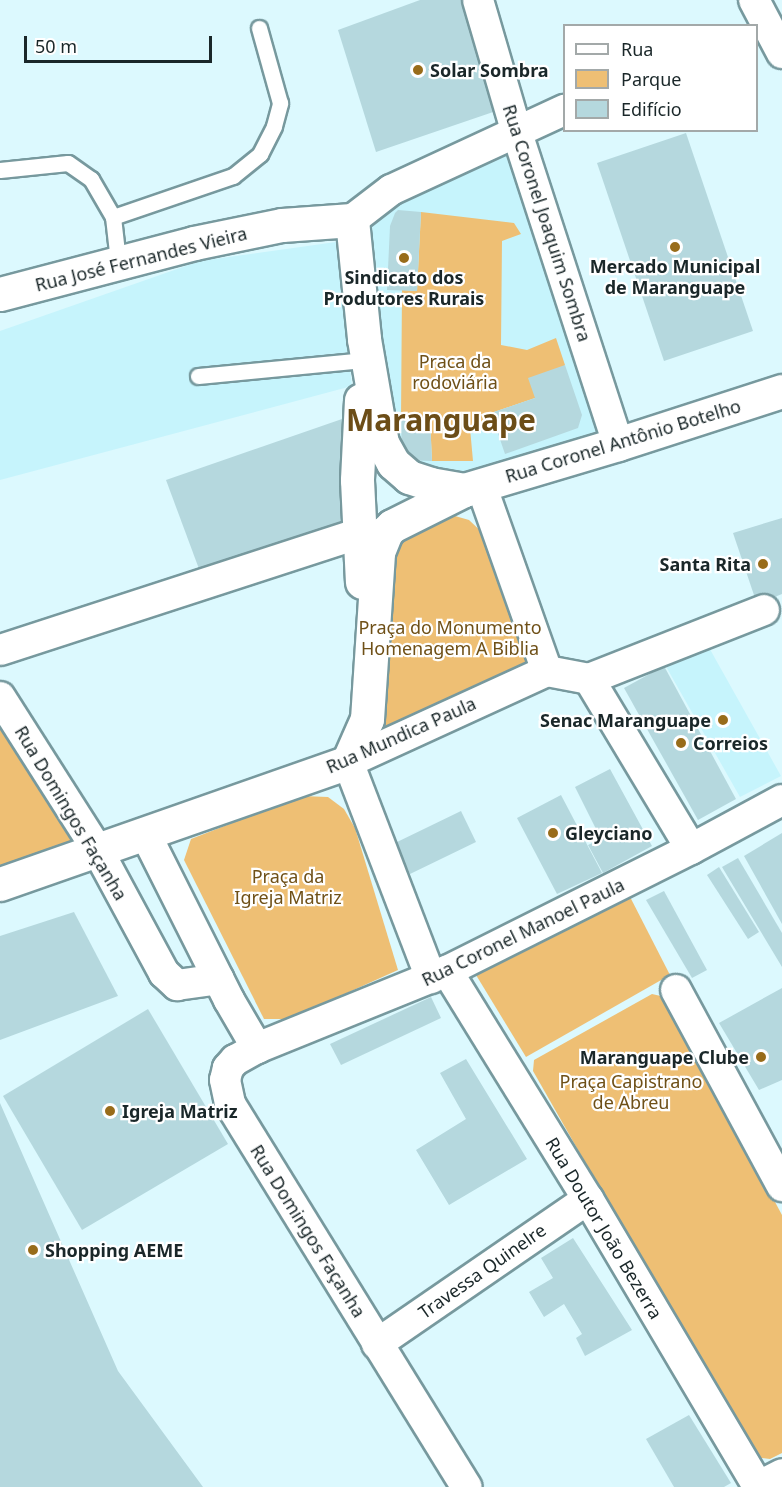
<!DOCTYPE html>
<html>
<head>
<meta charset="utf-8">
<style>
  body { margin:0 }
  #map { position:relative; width:782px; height:1487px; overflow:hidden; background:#dcf9fe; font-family:"Noto Sans",sans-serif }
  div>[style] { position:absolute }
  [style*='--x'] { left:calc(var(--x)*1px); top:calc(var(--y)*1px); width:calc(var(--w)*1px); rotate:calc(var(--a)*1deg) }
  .built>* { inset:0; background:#c6f4fc }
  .green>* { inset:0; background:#eebf74 }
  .building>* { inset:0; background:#b5d8de }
  .roads { filter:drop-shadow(2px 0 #77999e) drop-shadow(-2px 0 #77999e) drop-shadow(0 2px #77999e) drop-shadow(0 -2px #77999e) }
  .service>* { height:15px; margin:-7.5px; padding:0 7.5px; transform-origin:7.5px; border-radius:7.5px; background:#fff }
  .minor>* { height:30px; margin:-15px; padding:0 15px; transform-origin:15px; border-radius:15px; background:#fff }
  .tertiary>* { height:33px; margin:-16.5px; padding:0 16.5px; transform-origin:16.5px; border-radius:16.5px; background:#fff }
  .dots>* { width:16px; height:16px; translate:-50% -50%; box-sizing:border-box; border:3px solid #fff; border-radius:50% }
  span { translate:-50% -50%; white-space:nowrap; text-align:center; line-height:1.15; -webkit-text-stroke:4.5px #fff; paint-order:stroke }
  .poi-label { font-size:18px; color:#1a2729; font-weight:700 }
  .left { translate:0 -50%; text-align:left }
  .right { translate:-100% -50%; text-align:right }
  .street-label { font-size:18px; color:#1a2729 }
  .park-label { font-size:18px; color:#6f5017 }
  .town-label { font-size:30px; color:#6c4d17; font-weight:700 }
  .legend { position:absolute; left:563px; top:24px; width:195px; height:108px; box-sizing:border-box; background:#fff; border:2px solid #a3a9a9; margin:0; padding:8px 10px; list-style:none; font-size:18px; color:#1a2729 }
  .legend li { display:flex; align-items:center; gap:12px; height:30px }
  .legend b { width:30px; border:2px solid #a3a9a9 }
  .scale { position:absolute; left:24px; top:36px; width:188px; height:27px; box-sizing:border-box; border:3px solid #1a2729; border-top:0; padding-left:8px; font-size:18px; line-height:21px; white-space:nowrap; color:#1a2729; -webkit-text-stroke:4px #fff; paint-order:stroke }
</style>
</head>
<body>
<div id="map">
  <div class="built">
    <div style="clip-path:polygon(516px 130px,618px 444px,464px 490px,393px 463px,352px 220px)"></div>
    <div style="clip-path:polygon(336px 242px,352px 386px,0 480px,0 331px,200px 261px)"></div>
    <div style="clip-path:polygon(707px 644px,781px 776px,740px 797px,664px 663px)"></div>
  </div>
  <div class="green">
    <div style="clip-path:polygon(421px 212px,514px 223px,521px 234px,502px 241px,501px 345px,527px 350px,556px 338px,565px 365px,535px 398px,491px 413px,494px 422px,470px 428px,473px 461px,432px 461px,430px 419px,401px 419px,402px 290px,417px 291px)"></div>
    <div style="clip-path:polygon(448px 514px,469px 520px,487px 537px,535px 676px,379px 749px,385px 559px,404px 529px)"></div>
    <div style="clip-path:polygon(0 697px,97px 849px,0 884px)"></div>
    <div style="clip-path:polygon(302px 796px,328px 797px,344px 809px,355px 828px,398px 970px,289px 1019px,264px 1019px,184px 860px,191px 839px)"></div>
    <div style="clip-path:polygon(626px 889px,670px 975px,526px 1057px,476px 975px)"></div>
    <div style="clip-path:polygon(652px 994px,665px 997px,782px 1215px,782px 1453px,770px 1459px,753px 1457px,533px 1071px,534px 1060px)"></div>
  </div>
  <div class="building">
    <div style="clip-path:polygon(420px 0,461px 0,499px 110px,376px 152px,338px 30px)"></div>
    <div style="clip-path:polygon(686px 133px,753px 331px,664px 361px,597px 163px)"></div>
    <div style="clip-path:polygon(398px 210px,421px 212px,417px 291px,387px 290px,390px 226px,395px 213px)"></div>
    <div style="clip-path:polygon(565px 365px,582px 415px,578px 428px,505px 454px,491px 413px,535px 398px,528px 378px)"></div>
    <div style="clip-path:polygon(342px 419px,350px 529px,202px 577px,166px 480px)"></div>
    <div style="clip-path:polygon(401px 419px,430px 419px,432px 461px,402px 460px)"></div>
    <div style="clip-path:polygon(782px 518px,782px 594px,757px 604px,733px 533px)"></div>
    <div style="clip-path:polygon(664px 666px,736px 799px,698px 820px,624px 688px)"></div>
    <div style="clip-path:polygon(610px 769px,652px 846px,603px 873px,588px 845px,601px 839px,575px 787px)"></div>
    <div style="clip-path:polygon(561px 795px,602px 873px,557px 894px,517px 818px)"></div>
    <div style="clip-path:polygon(461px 811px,476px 842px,410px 874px,395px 843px)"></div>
    <div style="clip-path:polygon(782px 833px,782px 924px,744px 856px)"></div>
    <div style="clip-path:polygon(738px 858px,782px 933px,782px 967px,722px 867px)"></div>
    <div style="clip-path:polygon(719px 867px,759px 932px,748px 939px,707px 875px)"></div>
    <div style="clip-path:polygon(664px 891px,707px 970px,692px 978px,646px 900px)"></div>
    <div style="clip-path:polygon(74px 912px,118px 996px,0 1040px,0 936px)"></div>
    <div style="clip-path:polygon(782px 988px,782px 1080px,759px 1090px,719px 1023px)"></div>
    <div style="clip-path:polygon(431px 997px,441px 1018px,341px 1065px,330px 1044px)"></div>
    <div style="clip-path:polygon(148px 1009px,228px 1144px,82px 1230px,3px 1096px)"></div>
    <div style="clip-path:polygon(466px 1059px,527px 1159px,449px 1205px,416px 1150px,466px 1119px,440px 1073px)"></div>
    <div style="clip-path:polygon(0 1103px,118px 1371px,203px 1487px,0 1487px)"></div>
    <div style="clip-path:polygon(573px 1238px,632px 1330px,585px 1356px,576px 1338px,582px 1334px,564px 1304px,544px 1317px,529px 1292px,553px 1278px,541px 1258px)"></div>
    <div style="clip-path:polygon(689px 1415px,731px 1483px,724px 1487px,674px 1487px,646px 1439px)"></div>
  </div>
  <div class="roads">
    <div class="service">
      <div style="--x:0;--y:170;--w:68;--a:-5.9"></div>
      <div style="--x:68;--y:163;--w:28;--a:35"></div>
      <div style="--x:91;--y:179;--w:44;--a:59.9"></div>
      <div style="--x:113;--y:217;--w:44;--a:83.5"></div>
      <div style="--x:113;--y:217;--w:127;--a:-18.9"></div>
      <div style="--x:233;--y:176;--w:35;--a:-39"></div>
      <div style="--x:260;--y:154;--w:31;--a:-63"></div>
      <div style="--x:274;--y:126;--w:24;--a:-75"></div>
      <div style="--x:280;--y:103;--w:78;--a:-105.6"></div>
      <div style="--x:198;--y:376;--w:166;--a:-5.5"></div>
    </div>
    <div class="minor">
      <div style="--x:478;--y:0;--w:135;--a:73.7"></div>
      <div style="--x:516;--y:130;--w:330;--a:72"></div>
      <div style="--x:754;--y:0;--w:60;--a:62.2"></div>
      <div style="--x:352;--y:220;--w:49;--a:-37.6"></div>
      <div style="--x:391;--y:190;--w:191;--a:-24.8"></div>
      <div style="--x:481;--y:485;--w:197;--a:70.5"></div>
      <div style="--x:0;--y:650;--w:376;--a:-18"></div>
      <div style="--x:589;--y:679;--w:198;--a:59"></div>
      <div style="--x:0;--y:697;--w:180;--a:57.5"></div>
      <div style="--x:97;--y:849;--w:141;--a:61.6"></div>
      <div style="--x:164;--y:973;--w:18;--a:43"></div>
      <div style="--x:177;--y:985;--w:42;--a:-8.1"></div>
      <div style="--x:145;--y:833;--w:187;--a:63.3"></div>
      <div style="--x:229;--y:1000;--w:56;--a:59.7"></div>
      <div style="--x:257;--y:1048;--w:25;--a:151"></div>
      <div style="--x:235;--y:1060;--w:11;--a:131"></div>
      <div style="--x:228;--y:1068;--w:12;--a:104"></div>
      <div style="--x:225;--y:1080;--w:25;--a:78"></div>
      <div style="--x:230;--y:1104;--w:450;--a:58.3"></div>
      <div style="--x:447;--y:971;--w:268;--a:58.3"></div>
      <div style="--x:588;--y:1199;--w:334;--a:59.4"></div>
      <div style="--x:431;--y:978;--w:231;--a:-111"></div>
      <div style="--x:348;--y:762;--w:219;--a:-24.6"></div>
      <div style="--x:547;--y:671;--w:43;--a:10.8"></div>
      <div style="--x:589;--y:679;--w:188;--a:-21.5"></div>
      <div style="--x:676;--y:990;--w:223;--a:61.6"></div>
      <div style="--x:257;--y:1048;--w:205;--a:-22.1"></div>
      <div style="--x:447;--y:971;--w:273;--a:-26.6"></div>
      <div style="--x:691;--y:849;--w:103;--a:-28.3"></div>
      <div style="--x:377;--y:1344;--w:256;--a:-34.5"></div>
      <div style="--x:757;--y:1487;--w:28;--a:-27"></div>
    </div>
    <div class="tertiary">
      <div style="--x:0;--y:294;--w:201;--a:-14.7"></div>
      <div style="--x:194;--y:243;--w:90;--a:-11.6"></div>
      <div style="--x:282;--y:225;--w:70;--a:-4.1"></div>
      <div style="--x:352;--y:220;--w:120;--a:84.2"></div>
      <div style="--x:364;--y:339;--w:106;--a:80.2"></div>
      <div style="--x:382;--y:443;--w:23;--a:61"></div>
      <div style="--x:393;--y:463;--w:21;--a:41"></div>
      <div style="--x:409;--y:477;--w:22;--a:18"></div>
      <div style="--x:430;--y:484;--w:35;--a:10"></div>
      <div style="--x:361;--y:400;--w:80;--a:92.9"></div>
      <div style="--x:357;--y:480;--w:102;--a:87.2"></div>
      <div style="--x:0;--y:884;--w:369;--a:-19.3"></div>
      <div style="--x:348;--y:762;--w:47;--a:-66.2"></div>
      <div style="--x:367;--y:719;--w:167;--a:-86.2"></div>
      <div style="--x:378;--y:552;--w:22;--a:-68"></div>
      <div style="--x:386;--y:532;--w:8;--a:-45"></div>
      <div style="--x:392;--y:526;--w:80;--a:-26.6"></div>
      <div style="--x:464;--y:490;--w:161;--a:-16.6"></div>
      <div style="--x:618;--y:444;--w:172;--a:-17.9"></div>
    </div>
  </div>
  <div class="dots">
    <div style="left:418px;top:70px;background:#986c1a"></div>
    <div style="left:675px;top:247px;background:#986c1a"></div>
    <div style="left:404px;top:258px;background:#986c1a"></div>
    <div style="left:763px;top:564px;background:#986c1a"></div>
    <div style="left:723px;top:720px;background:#986c1a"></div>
    <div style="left:681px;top:743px;background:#986c1a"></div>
    <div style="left:553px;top:833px;background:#986c1a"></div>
    <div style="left:761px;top:1057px;background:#986c1a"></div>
    <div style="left:110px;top:1111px;background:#986c1a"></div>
    <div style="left:33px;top:1250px;background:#986c1a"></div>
  </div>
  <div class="poi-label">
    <span class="left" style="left:430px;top:70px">Solar Sombra</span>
    <span style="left:675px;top:277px">Mercado Municipal<br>de Maranguape</span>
    <span style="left:404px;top:288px">Sindicato dos<br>Produtores Rurais</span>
    <span class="right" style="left:751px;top:564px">Santa Rita</span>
    <span class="right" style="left:711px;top:720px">Senac Maranguape</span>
    <span class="left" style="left:693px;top:743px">Correios</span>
    <span class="left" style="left:565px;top:833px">Gleyciano</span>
    <span class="right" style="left:749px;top:1057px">Maranguape Clube</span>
    <span class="left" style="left:122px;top:1111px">Igreja Matriz</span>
    <span class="left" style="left:45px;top:1250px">Shopping AEME</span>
  </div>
  <div class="street-label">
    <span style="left:547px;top:223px;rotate:72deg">Rua Coronel Joaquim Sombra</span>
    <span style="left:141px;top:259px;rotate:-14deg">Rua José Fernandes Vieira</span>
    <span style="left:623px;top:441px;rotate:-17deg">Rua Coronel Antônio Botelho</span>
    <span style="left:401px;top:735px;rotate:-24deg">Rua Mundica Paula</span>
    <span style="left:71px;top:813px;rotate:59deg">Rua Domingos Façanha</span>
    <span style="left:523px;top:932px;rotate:-26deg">Rua Coronel Manoel Paula</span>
    <span style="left:604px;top:1228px;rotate:59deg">Rua Doutor João Bezerra</span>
    <span style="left:308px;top:1231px;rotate:58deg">Rua Domingos Façanha</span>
    <span style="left:482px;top:1271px;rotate:-35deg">Travessa Quinelre</span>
  </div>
  <div class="park-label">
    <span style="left:455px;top:372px">Praca da<br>rodoviária</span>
    <span style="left:450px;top:638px">Praça do Monumento<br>Homenagem A Biblia</span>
    <span style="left:288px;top:887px">Praça da<br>Igreja Matriz</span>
    <span style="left:631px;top:1092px">Praça Capistrano<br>de Abreu</span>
  </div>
  <div class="town-label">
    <span style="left:441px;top:420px">Maranguape</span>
  </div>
  <ul class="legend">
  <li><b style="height:8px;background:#fff"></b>Rua</li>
  <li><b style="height:16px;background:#eebf74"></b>Parque</li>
  <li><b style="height:16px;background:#b5d8de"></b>Edifício</li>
  </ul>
  <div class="scale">50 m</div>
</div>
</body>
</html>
